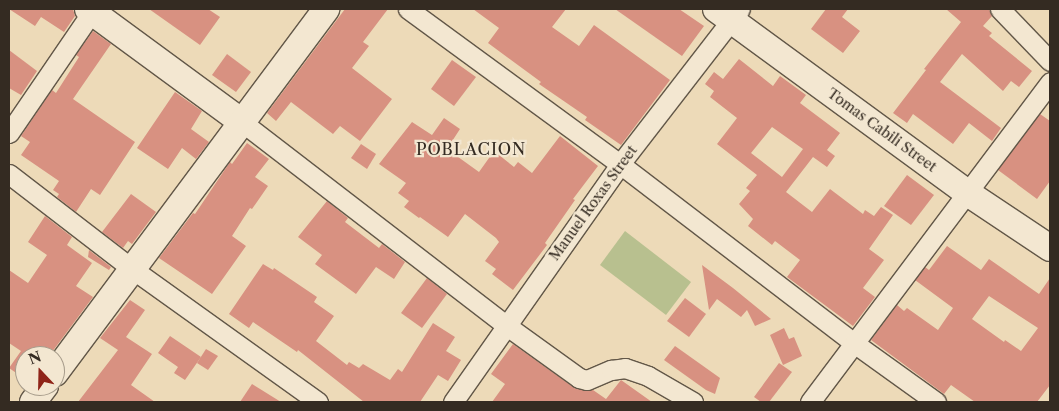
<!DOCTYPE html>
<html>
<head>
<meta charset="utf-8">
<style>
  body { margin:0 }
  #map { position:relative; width:1059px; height:411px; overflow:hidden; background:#eddab8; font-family:"Libre Caslon Text",serif }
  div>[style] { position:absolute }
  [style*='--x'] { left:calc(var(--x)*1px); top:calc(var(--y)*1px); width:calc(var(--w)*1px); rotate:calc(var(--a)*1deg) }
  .green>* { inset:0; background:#b8c08f }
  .building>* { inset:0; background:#d89181 }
  .roads { filter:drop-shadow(1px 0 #625748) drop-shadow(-1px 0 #625748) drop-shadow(0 1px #625748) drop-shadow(0 -1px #625748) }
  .street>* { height:19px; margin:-9.5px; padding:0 9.5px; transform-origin:9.5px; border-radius:9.5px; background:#f3e7d1 }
  .secondary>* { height:26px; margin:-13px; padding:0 13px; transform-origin:13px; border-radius:13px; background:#f3e7d1 }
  span { translate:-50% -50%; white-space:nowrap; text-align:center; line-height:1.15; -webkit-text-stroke:4.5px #f3e7d1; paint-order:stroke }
  .street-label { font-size:14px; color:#342b22 }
  .quarter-label { font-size:16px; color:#342b22; letter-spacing:1px }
  .frame { position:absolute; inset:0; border:10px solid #342b22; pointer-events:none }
  .north { position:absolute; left:15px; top:346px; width:50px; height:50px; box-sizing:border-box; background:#f3e7d1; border:1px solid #a79c8b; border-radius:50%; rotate:339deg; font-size:14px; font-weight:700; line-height:20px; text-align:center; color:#342b22 }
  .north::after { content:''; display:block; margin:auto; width:18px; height:22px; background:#8f2418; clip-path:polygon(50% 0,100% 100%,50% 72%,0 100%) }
</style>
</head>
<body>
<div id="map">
  <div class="green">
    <div style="clip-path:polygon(625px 231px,691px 282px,666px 315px,600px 265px)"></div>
  </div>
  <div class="building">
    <div style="clip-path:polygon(9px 9px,73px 9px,75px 16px,64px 32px,41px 17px,35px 26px)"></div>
    <div style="clip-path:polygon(149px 9px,208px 9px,220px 17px,200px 45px)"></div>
    <div style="clip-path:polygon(345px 9px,388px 9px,363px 42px,369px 46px,352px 68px,392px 99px,360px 141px,340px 126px,333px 134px,291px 102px,276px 121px,267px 113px)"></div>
    <div style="clip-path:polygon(473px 9px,566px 9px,552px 27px,579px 46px,594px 25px,670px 80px,621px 145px,585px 120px,587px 117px,539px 84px,541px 82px,488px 43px,499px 28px)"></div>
    <div style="clip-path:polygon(615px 9px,679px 9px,704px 26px,682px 56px)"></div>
    <div style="clip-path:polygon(826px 9px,848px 9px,842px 17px,860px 31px,843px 53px,811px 29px)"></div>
    <div style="clip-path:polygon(946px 9px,989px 9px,992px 16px,983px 26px,992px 33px,989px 36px,1032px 71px,1019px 87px,1011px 81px,1003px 91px,962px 54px,940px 82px,1001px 128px,992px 141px,969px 123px,953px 144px,913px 114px,907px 123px,893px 113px,926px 70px,924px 69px,961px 22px)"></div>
    <div style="clip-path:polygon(93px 31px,111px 44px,73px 99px,135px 142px,100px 195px,91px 189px,76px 212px,57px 197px,59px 194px,53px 190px,59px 181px,21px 155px,30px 142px,21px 136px,52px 90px,56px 93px,79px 57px,76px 55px)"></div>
    <div style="clip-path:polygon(9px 50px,37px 71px,21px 95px,9px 88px)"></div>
    <div style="clip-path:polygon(227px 54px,251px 72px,236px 92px,212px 75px)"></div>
    <div style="clip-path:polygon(evenodd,739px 59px,773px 86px,780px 76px,806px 95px,800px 103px,840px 133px,827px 150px,835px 156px,827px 167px,813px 157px,786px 192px,812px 212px,830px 189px,863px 214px,865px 210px,874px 216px,881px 207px,893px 215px,869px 249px,884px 260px,863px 288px,875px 297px,853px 326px,787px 277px,800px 260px,775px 241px,772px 245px,748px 226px,753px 219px,739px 204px,750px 191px,746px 188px,757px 175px,717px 144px,737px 118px,710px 97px,714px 91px,705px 84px,714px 72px,723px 79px,739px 59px,772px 127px,803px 149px,782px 177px,751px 153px,772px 127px)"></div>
    <div style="clip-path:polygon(452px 60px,476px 77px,454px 106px,431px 89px)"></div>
    <div style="clip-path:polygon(175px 92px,202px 111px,191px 129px,209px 142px,196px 159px,182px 148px,168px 169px,137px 148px)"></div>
    <div style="clip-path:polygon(1040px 114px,1050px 121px,1050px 181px,1037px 199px,998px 170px)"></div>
    <div style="clip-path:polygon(444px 118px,460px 129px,447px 149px,479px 172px,494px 151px,514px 167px,518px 162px,532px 173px,560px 136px,598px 166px,573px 199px,575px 200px,545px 243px,547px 245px,513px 290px,492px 274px,496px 269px,485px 261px,499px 242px,496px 238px,465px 214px,448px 237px,420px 217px,419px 218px,404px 207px,409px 201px,398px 193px,406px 183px,379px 164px,412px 122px,432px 135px)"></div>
    <div style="clip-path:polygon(247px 143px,269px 159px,255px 177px,268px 186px,252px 209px,250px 208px,232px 236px,246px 246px,212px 294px,159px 258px,193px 213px,195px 214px,230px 162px,232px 164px)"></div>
    <div style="clip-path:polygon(361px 144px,376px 154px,367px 169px,351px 158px)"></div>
    <div style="clip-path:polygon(907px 175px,934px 195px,911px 225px,884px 206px)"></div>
    <div style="clip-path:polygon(131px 194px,156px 212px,132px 244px,128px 241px,123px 248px,102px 232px)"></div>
    <div style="clip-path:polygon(327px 201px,348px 218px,345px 222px,379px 248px,382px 244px,405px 262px,394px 279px,376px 267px,356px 294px,315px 264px,322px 255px,298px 237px)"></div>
    <div style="clip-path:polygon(45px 216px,72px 237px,67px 245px,92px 263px,76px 286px,93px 297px,49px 356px,25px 356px,25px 379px,9px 368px,21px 351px,9px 343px,9px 270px,28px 283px,47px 255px,28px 242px)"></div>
    <div style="clip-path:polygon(evenodd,947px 246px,981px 270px,989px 259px,1039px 294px,1050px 278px,1050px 385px,1037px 402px,975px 402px,951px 385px,944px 394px,871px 340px,897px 305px,904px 311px,907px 308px,938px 330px,953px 308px,915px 280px,925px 267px,929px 270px,947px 246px,989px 296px,1038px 328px,1021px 351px,1005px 340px,1004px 342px,972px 319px,989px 296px)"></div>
    <div style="clip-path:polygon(89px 250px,111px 267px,109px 270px,88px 257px)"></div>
    <div style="clip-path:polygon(263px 264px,273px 270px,274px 268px,317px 297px,314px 302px,334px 316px,316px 341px,347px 365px,349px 362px,359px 368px,363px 364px,390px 380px,398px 369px,402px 372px,433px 323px,455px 337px,446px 351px,461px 360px,448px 381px,438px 375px,420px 402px,364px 402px,298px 350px,297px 352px,253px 322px,249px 328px,229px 314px)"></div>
    <div style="clip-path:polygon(702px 265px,733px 288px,771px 319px,755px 326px,747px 310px,741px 317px,717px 299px,709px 310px)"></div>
    <div style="clip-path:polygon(427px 278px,447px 294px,422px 328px,401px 313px)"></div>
    <div style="clip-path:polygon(685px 298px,706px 314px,689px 337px,667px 321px)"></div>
    <div style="clip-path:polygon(130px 300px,145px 310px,126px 337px,152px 354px,131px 385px,155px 402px,78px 402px,118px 350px,100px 338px)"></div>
    <div style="clip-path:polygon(784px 328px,789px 339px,794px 337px,802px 356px,783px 365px,770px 335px)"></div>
    <div style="clip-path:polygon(170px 336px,201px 357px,185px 380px,174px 373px,178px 367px,158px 353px)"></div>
    <div style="clip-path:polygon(513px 344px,576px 389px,593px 390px,606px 399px,621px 380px,652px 402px,492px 402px,505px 384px,491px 374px)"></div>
    <div style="clip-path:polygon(675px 346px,720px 378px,715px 394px,706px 390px,664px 360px)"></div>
    <div style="clip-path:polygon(206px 349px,218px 356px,208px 370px,197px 363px)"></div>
    <div style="clip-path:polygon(779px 363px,792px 372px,769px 402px,761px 402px,754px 397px)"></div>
    <div style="clip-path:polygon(252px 384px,281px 402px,240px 402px)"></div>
  </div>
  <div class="roads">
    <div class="street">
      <div style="--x:408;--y:9;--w:263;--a:36.2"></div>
      <div style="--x:620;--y:164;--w:295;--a:37.4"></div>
      <div style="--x:854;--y:343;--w:101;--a:35.7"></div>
      <div style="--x:1000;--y:9;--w:72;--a:46.1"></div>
      <div style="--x:242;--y:122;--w:334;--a:37.6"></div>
      <div style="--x:507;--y:326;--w:89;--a:35.8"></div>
      <div style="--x:579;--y:378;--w:8;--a:14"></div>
      <div style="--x:587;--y:380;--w:26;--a:-23"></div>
      <div style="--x:611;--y:370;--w:14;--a:-8"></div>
      <div style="--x:625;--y:368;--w:24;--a:19"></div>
      <div style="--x:648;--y:376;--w:52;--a:30"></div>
      <div style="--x:9;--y:133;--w:150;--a:-55.6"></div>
      <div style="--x:9;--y:174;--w:154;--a:37.6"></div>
      <div style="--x:131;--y:268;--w:230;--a:35.6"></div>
      <div style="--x:453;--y:402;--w:291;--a:-54.9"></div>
      <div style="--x:620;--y:164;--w:196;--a:-52.3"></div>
      <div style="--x:810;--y:402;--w:400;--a:-53.1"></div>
    </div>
    <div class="secondary">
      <div style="--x:88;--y:9;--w:191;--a:36.3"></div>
      <div style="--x:716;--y:9;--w:310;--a:36.2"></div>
      <div style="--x:966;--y:192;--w:101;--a:33.7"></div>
      <div style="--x:55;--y:373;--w:454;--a:-53.3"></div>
      <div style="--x:33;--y:402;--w:20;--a:-53"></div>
    </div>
  </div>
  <div class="street-label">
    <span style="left:882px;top:130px;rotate:36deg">Tomas Cabili Street</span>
    <span style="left:593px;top:203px;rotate:-54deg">Manuel Roxas Street</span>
  </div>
  <div class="quarter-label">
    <span style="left:471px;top:149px">POBLACION</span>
  </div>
  <div class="frame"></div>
  <div class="north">N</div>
</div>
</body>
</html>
